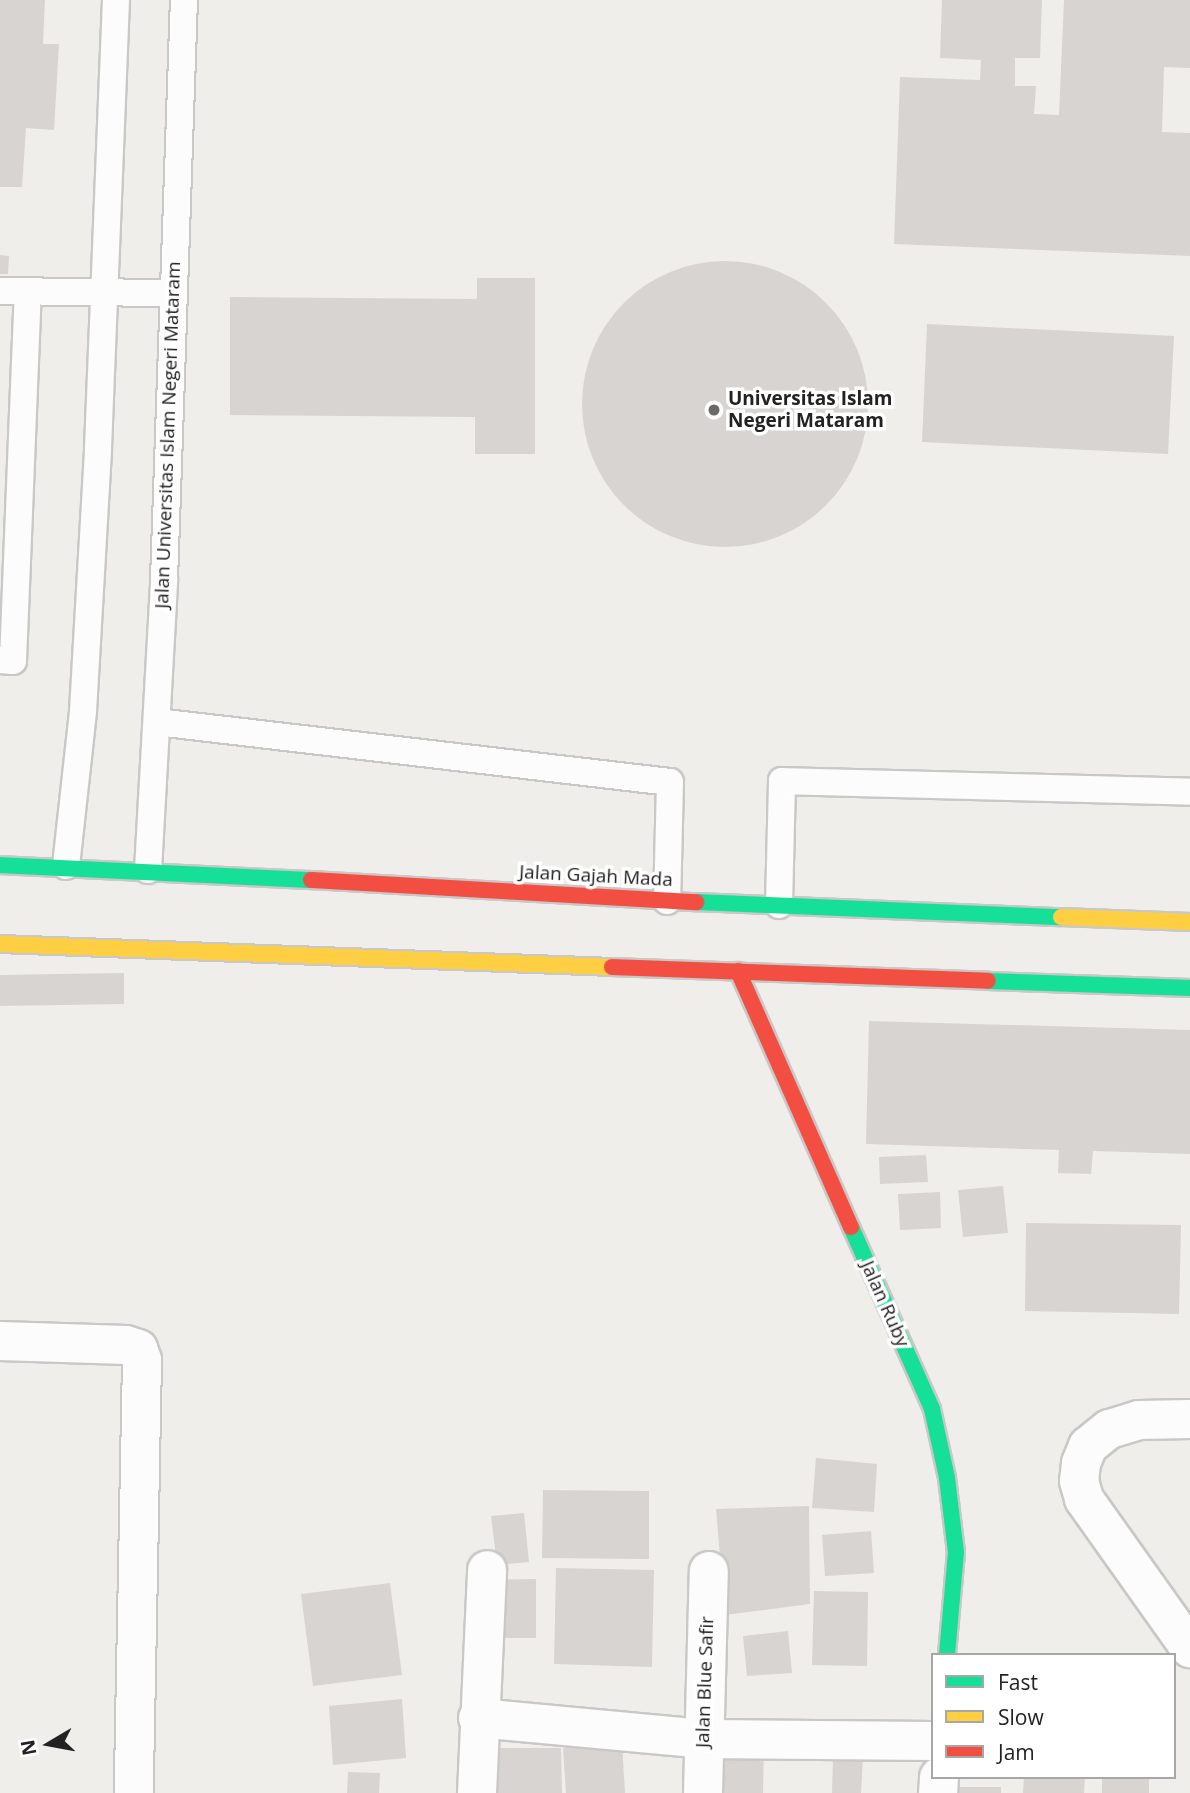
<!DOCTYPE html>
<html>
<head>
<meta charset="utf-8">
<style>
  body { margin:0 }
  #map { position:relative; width:1190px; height:1793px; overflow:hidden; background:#f0eeeb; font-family:"Open Sans",sans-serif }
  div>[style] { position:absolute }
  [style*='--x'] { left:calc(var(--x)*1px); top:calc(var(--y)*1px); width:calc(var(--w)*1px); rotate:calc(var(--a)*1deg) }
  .building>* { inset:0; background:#d7d4d2 }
  .round { border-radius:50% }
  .roads { filter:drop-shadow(2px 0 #c9c8c7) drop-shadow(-2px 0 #c9c8c7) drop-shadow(0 2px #c9c8c7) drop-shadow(0 -2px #c9c8c7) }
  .lane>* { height:26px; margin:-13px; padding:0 13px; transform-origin:13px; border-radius:13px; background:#fdfcfc }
  .street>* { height:38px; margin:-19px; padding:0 19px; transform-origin:19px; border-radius:19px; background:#fdfcfc }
  .fast>* { height:16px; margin:-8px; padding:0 8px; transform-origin:8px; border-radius:8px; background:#16e098 }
  .slow>* { height:16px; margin:-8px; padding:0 8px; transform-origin:8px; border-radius:8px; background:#ffcf43 }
  .jam>* { height:16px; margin:-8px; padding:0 8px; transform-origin:8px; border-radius:8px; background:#f24e42 }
  .dots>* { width:19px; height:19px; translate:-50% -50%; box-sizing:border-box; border:4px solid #fff; border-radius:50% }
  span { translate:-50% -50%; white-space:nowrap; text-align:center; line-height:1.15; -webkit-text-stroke:7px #fff; paint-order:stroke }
  .poi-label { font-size:19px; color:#222; font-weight:700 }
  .left { translate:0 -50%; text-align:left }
  .street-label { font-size:19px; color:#222 }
  .legend { position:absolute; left:931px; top:1653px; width:245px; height:126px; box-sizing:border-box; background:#fff; border:2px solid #a7a7a7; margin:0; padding:9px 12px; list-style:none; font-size:21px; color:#222 }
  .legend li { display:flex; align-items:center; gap:14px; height:35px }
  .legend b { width:35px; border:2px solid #a7a7a7 }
  .north { position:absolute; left:14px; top:1709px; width:70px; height:70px; -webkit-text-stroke:5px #fff; paint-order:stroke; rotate:260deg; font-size:19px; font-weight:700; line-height:28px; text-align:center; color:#222 }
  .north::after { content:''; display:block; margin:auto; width:24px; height:32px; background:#222; clip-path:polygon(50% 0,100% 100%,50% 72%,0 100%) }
</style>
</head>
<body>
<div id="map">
  <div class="building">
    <div style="clip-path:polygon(0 0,45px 0,43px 44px,59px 44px,54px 130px,26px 128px,22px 187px,0 187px)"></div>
    <div style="clip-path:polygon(942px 0,1042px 0,1040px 58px,1015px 58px,1015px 86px,1036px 86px,1034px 114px,1059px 115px,1064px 0,1190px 0,1190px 68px,1164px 67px,1162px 132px,1190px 133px,1190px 256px,894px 244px,900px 77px,980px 80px,981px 60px,940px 58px)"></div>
    <div style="clip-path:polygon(0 255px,9px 256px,8px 274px,0 274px)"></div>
    <div class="round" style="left:582px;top:261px;width:286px;height:286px"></div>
    <div style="clip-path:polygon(477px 278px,535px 278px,535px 454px,475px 454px,475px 417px,230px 415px,230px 297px,477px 299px)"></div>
    <div style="clip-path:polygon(927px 324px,1174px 336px,1168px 454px,922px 442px)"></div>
    <div style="clip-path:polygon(124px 973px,124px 1004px,0 1006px,0 975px)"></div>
    <div style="clip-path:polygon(869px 1021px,1190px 1030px,1190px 1154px,1093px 1151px,1091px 1174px,1058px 1173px,1059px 1150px,866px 1144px)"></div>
    <div style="clip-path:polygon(926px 1155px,928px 1182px,880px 1184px,879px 1157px)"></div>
    <div style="clip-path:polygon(1003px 1186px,1008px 1233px,963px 1237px,958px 1190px)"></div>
    <div style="clip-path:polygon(940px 1192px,941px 1228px,900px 1230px,898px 1194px)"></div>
    <div style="clip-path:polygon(1026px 1223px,1181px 1225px,1179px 1314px,1025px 1311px)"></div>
    <div style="clip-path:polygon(816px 1458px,877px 1464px,874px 1512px,812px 1508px)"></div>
    <div style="clip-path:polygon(543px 1490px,649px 1491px,649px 1559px,542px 1558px)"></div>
    <div style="clip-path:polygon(809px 1506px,810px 1604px,725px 1615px,716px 1509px)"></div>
    <div style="clip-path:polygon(524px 1513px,529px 1562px,497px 1565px,491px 1516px)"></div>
    <div style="clip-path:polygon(871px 1531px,874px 1573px,825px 1576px,822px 1535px)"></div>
    <div style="clip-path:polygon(556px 1568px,654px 1570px,652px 1667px,554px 1664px)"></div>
    <div style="clip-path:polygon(536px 1579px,536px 1638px,491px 1638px,491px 1580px)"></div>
    <div style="clip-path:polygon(390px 1583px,402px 1675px,313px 1686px,301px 1594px)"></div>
    <div style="clip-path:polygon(814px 1591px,868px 1592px,867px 1666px,812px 1665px)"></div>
    <div style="clip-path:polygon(788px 1631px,792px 1673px,747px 1676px,743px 1636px)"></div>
    <div style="clip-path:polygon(402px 1699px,406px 1758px,333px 1765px,329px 1706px)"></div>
    <div style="clip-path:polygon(723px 1743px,764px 1743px,763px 1793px,722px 1793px)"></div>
    <div style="clip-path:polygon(622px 1744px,625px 1793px,566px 1793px,563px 1748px)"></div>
    <div style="clip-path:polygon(483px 1748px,561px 1748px,562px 1793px,482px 1793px)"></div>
    <div style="clip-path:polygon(833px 1755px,863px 1756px,861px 1793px,832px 1793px)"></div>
    <div style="clip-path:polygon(348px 1772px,380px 1773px,379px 1793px,347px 1793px)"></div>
    <div style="clip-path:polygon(1024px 1777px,1085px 1777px,1084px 1793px,1023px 1793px)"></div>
    <div style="clip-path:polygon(1102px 1777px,1149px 1777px,1149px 1793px,1102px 1793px)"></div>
    <div style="clip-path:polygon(951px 1787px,1001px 1787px,1001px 1793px,951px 1793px)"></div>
  </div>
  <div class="roads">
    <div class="lane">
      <div style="--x:0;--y:291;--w:173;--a:0.7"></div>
      <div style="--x:0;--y:660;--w:13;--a:4"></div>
      <div style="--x:13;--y:661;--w:368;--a:-87.7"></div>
      <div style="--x:157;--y:722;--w:516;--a:6.67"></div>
      <div style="--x:670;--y:782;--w:119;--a:91.4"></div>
      <div style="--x:66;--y:866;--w:156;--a:-83.7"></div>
      <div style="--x:83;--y:711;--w:263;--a:-86.7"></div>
      <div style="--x:98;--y:448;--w:448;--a:-87.7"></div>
      <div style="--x:148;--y:870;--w:290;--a:-86.8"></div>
      <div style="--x:164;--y:580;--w:580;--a:-88.03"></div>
      <div style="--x:779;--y:905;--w:124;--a:-88.6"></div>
      <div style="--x:782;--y:781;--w:408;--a:1.5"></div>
    </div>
    <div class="street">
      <div style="--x:0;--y:1341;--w:126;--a:1.8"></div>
      <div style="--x:126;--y:1345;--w:13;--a:18"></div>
      <div style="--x:138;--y:1349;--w:12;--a:70"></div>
      <div style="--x:142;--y:1360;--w:433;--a:91.1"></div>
      <div style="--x:1190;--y:1419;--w:51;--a:178.9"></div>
      <div style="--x:1139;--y:1420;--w:31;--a:163"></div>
      <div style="--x:1109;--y:1429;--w:27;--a:141"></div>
      <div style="--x:1088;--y:1446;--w:18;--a:112"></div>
      <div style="--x:1081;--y:1463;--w:18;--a:96"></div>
      <div style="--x:1079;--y:1481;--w:19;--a:74"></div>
      <div style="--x:1084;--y:1499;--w:183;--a:54.6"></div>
      <div style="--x:478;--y:1718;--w:226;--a:5.3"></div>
      <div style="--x:703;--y:1739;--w:230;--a:0.5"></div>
      <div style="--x:477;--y:1793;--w:223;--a:-87.4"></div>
      <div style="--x:703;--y:1793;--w:222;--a:-88.5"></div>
      <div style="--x:938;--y:1793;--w:16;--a:-86"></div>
    </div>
    <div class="fast">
      <div style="--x:0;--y:865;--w:311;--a:2.8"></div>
      <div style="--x:696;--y:902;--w:365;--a:2.4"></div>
      <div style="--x:988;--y:981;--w:202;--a:2"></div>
      <div style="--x:851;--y:1227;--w:199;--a:66"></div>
      <div style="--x:932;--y:1409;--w:71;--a:77.7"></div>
      <div style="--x:947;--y:1478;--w:75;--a:83.1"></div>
      <div style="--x:956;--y:1552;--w:103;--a:95"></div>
    </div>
    <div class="slow">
      <div style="--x:1061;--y:917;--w:129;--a:2.2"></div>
      <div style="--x:0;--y:944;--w:612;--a:2.15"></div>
    </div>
    <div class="jam">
      <div style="--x:311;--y:880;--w:386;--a:3.3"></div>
      <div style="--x:612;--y:967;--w:376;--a:2.1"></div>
      <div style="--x:738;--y:971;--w:280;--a:66.2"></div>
    </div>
  </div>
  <div class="dots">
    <div style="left:714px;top:410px;background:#6a6968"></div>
  </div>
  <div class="poi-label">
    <span class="left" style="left:728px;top:410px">Universitas Islam<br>Negeri Mataram</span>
  </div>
  <div class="street-label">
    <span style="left:168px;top:435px;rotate:-88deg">Jalan Universitas Islam Negeri Mataram</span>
    <span style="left:596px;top:876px;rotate:3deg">Jalan Gajah Mada</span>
    <span style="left:885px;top:1304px;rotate:66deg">Jalan Ruby</span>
    <span style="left:705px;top:1682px;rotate:-88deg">Jalan Blue Safir</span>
  </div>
  <ul class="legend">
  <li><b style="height:9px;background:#16e098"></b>Fast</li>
  <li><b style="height:9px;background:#ffcf43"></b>Slow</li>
  <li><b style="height:9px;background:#f24e42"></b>Jam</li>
  </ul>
  <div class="north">N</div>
</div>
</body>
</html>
